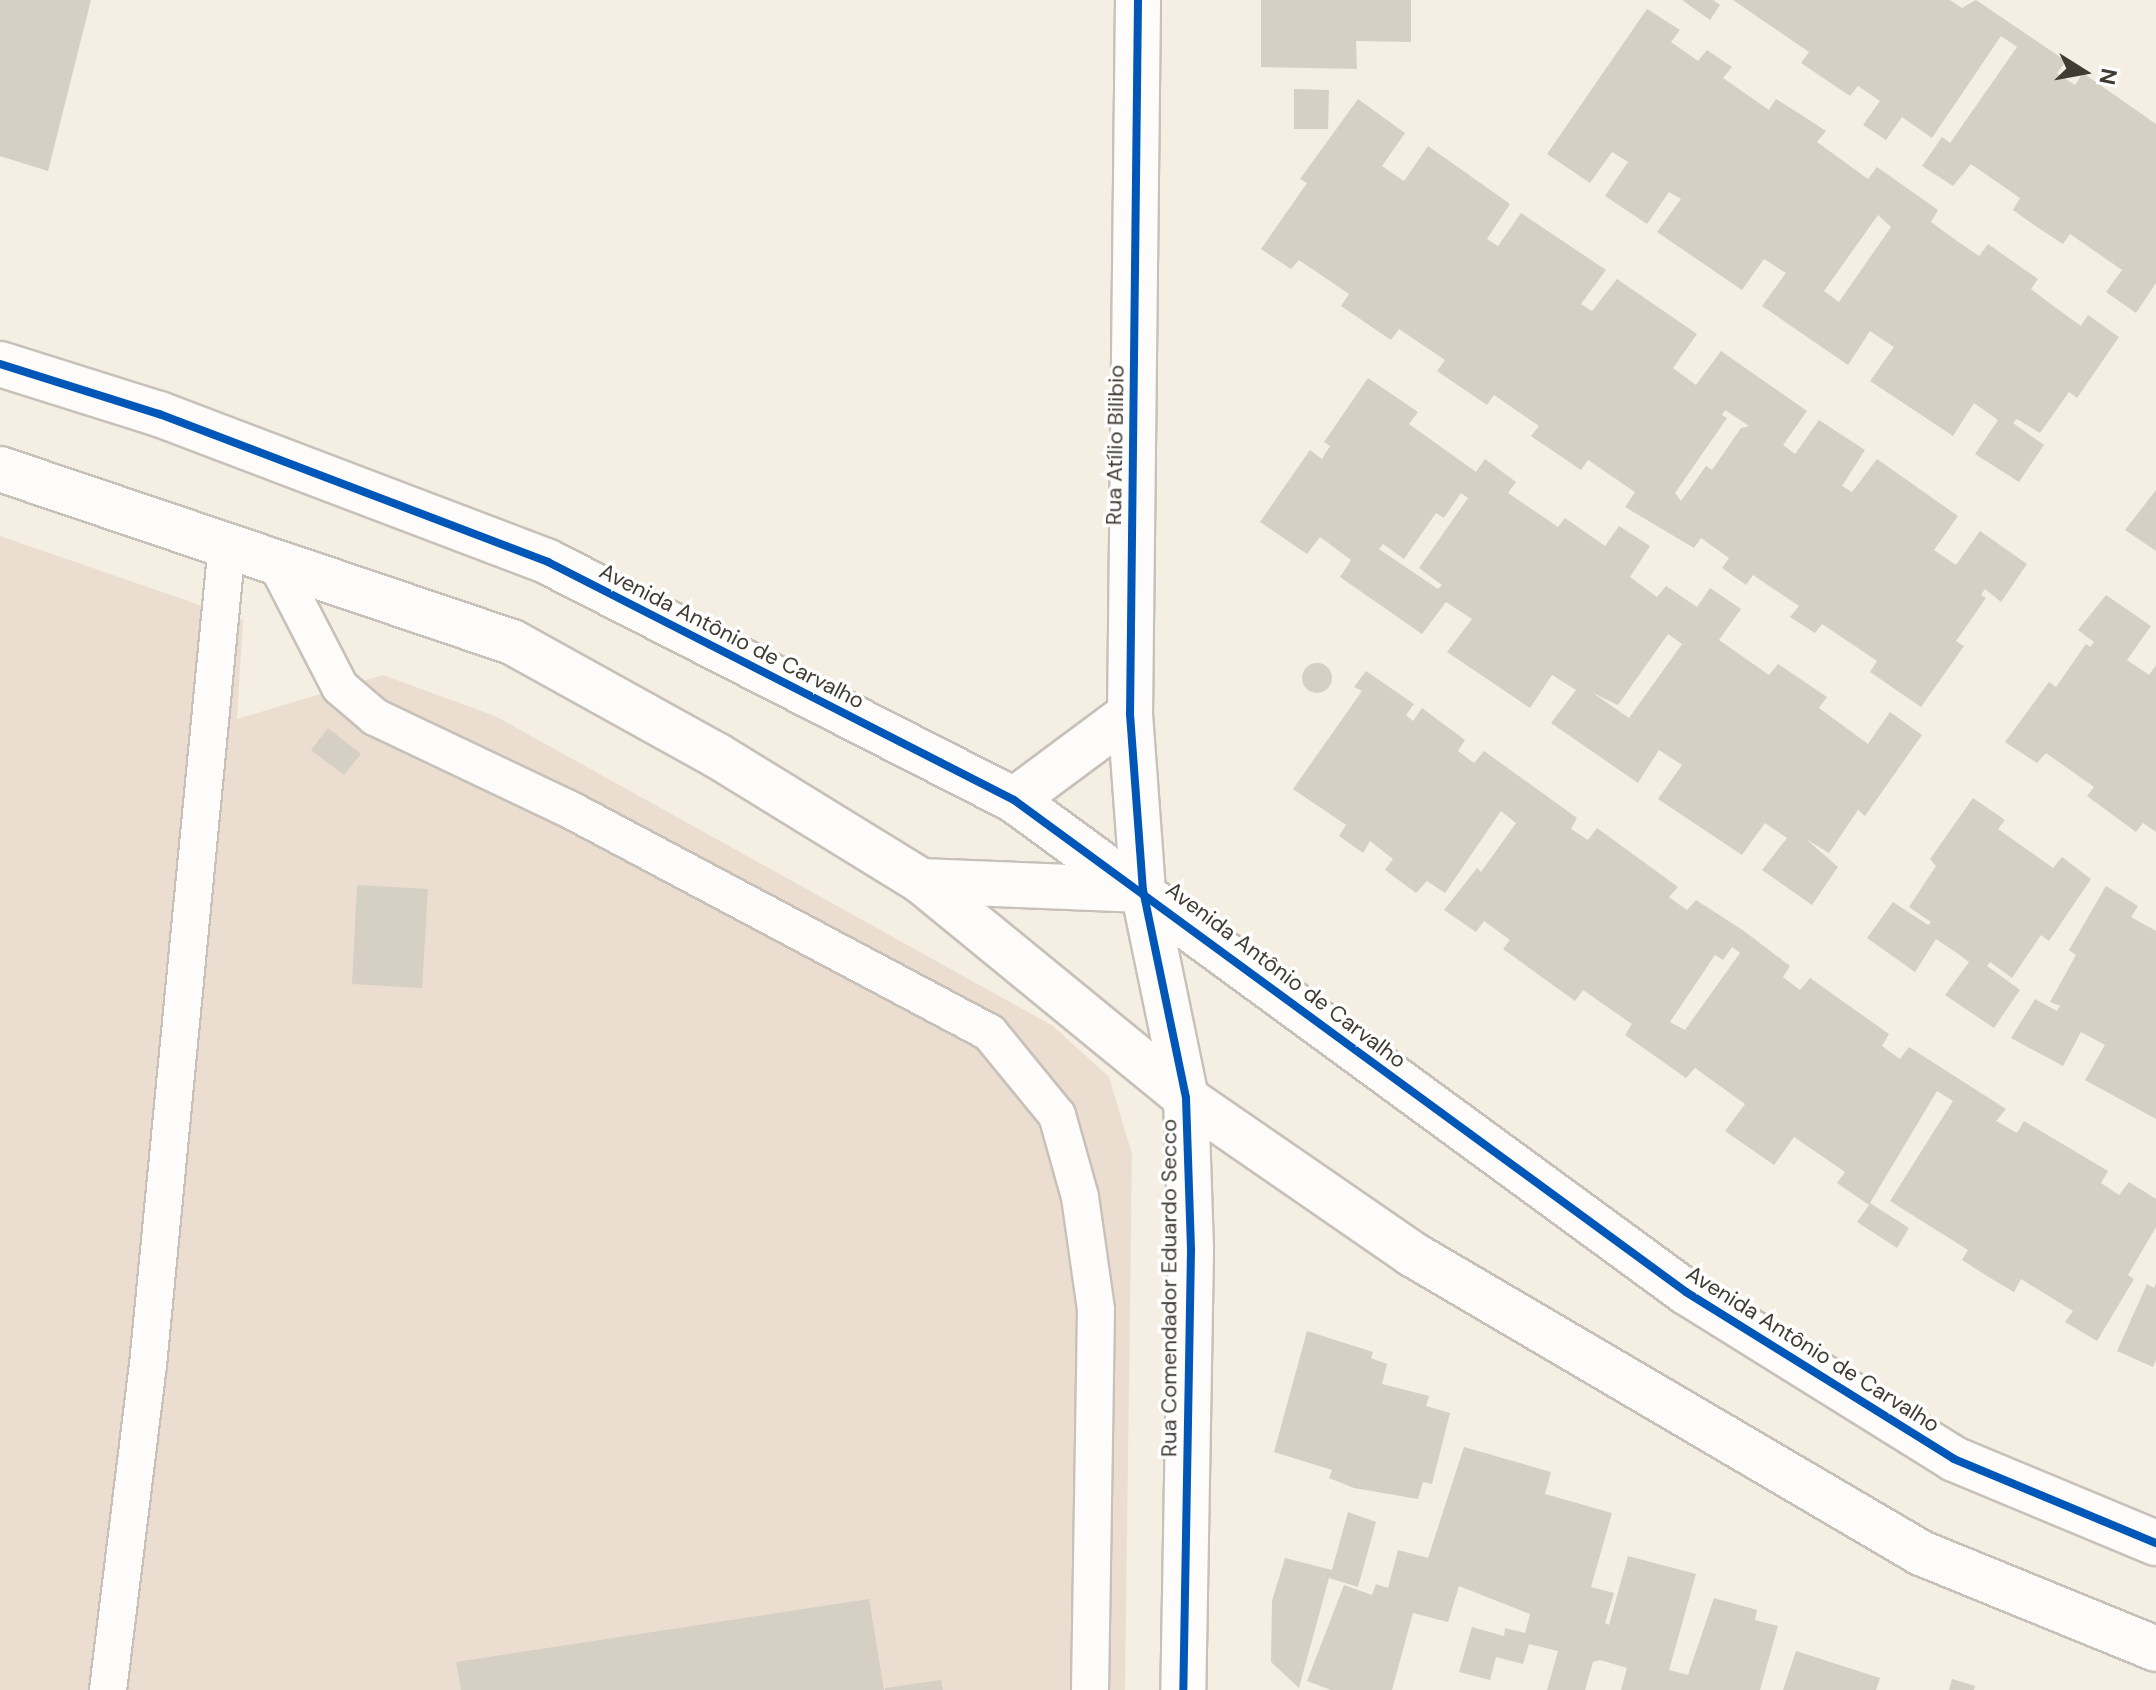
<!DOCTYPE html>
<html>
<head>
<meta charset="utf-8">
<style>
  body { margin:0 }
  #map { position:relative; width:2156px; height:1690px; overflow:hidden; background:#f5eee3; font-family:"DM Sans",sans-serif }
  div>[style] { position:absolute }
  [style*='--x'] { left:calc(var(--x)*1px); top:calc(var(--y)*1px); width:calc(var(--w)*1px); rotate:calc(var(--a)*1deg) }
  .education>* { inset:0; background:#ebded1 }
  .building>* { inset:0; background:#d6cfc4 }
  .round { border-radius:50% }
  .roads { filter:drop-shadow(2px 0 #c7c1b9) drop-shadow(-2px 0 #c7c1b9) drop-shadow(0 2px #c7c1b9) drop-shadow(0 -2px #c7c1b9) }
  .service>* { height:36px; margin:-18px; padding:0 18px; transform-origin:18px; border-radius:18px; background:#fefcfb }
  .tertiary>* { height:44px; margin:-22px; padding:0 22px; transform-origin:22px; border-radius:22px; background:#fefcfb }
  .secondary>* { height:44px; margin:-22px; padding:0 22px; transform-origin:22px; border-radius:22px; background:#fefcfb }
  .cycleway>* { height:8px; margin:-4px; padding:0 4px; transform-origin:4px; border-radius:4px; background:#0057b8 }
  span { translate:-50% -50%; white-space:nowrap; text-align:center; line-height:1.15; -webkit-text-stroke:7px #fff; paint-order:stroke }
  .street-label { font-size:22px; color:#403b33 }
  .north { position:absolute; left:2044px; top:32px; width:80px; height:80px; -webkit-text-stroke:6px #fff; paint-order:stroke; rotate:101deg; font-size:22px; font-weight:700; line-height:32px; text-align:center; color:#403b33 }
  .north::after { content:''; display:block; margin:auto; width:28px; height:36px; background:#403b33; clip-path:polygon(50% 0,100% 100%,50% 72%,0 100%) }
</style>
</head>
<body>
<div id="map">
  <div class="education">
    <div style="clip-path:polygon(0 536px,243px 620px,237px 719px,383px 675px,495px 716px,1053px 1026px,1109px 1077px,1132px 1154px,1125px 1690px,0 1690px)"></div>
  </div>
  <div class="building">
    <div style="clip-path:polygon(0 0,91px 0,48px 171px,0 156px)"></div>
    <div style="clip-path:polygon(1261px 0,1411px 0,1411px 42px,1356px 41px,1357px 69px,1261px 67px)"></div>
    <div style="clip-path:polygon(1682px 0,1713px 0,1720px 5px,1710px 20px)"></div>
    <div style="clip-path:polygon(1733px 0,1950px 0,1962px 8px,1976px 0,2066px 61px,2057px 73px,2075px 85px,2083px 73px,2156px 124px,2156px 283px,2136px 313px,2106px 292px,2122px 270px,2070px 234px,2063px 244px,2037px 227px,2013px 210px,2020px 198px,1971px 164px,1953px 186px,1922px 166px,1942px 137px,1950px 143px,2017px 47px,2001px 36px,1932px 138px,1902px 117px,1886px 140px,1863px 125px,1880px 101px,1858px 86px,1850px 96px,1801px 63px,1809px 52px)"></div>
    <div style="clip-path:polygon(evenodd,1647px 9px,1680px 30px,1671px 42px,1698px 61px,1707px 50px,1732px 67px,1723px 78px,1769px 110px,1776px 99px,1800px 114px,1826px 131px,1817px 142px,1868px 179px,1877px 167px,1938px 210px,1931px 222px,1957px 241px,1979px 256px,1988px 244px,2038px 279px,2031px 289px,2052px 305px,2081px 326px,2088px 315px,2119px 337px,2077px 398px,2069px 392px,2040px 433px,2017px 419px,2013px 423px,2044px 445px,2019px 482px,1975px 454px,1998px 420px,1974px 403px,1953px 436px,1870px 381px,1894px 347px,1870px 331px,1848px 365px,1762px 306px,1786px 273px,1764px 259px,1742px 290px,1657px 232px,1681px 199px,1669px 192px,1647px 224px,1605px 196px,1628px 162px,1612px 152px,1590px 183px,1547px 154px,1647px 9px,1878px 215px,1891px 227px,1839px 302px,1824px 291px,1878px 215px)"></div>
    <div style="clip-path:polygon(1294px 89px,1329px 90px,1328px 129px,1294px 129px)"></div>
    <div style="clip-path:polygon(evenodd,1358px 99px,1405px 133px,1382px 166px,1398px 177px,1404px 181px,1428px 146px,1510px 204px,1487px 239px,1498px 246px,1521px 213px,1606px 270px,1581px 304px,1592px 311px,1617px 279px,1697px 334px,1673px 368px,1696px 385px,1721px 351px,1807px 411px,1783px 445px,1795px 454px,1819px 420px,1865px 450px,1842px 486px,1852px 492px,1877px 459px,1958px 516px,1934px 550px,1956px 565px,1980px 531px,2027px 564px,2001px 602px,1985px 589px,1981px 595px,1986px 598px,1956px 641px,1964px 646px,1921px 707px,1870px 672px,1877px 661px,1822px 624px,1815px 633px,1790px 617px,1799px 606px,1753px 575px,1746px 585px,1722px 568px,1729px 558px,1701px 538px,1694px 548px,1625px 507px,1635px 492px,1588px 460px,1581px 470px,1531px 436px,1539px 426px,1494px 395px,1487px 405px,1437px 371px,1445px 360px,1399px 329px,1391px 340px,1341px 306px,1349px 294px,1299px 260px,1291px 269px,1261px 249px,1307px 183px,1300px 179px,1358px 99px,1725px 410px,1749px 426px,1741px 428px,1712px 470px,1706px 466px,1681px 501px,1675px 493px,1727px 418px,1722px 415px,1725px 410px)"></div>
    <div style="clip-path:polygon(evenodd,1368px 378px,1418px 412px,1409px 424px,1476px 472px,1485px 459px,1516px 482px,1508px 493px,1558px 527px,1565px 518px,1605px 546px,1619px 526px,1650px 546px,1630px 577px,1657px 597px,1666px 586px,1697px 607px,1710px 588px,1741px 609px,1719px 640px,1769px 675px,1778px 664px,1827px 697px,1819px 708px,1868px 744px,1890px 712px,1922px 735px,1865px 816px,1858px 810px,1829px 853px,1806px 839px,1838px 867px,1812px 905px,1762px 870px,1787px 838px,1765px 823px,1742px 855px,1658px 799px,1682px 765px,1659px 750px,1638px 783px,1551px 723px,1576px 690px,1552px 675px,1530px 708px,1447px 652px,1472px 619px,1446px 602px,1422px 634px,1340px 577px,1351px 560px,1320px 537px,1307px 554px,1260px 522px,1310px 450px,1322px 459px,1330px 446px,1324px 442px,1368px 378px,1461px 493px,1468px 498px,1419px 568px,1442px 585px,1438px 589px,1379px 549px,1383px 544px,1404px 559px,1436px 513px,1444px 518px,1461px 493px,1368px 378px,1668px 634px,1682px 644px,1629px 718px,1593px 693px,1618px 705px,1668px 634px)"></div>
    <div style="clip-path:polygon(2156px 490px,2156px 551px,2125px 530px)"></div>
    <div style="clip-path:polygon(2106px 595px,2151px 626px,2127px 660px,2149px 675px,2156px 665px,2156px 832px,2143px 823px,2136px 832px,2087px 796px,2094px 787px,2046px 753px,2037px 763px,2005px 742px,2049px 682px,2056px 687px,2086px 644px,2090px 647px,2094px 642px,2078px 630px)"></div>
    <div class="round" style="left:1302px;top:663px;width:30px;height:30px"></div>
    <div style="clip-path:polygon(evenodd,1366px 671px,1414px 704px,1406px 715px,1413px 721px,1422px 708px,1465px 740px,1458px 751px,1474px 763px,1484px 751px,1577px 818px,1571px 829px,1588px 840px,1597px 828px,1678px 887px,1669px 897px,1687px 910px,1696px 900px,1744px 931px,1790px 966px,1783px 977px,1800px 990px,1810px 978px,1889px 1034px,1882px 1046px,1900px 1059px,1909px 1047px,2006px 1109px,1996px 1121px,2017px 1133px,2024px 1121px,2108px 1171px,2101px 1183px,2119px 1195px,2129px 1182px,2156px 1199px,2156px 1227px,2128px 1275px,2134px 1279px,2097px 1341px,2065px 1322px,2073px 1311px,2021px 1279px,2014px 1292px,1987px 1276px,1962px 1260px,1968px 1250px,1890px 1201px,1953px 1101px,1937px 1091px,1870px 1203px,1909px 1228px,1897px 1248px,1857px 1222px,1869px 1205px,1837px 1183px,1845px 1172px,1794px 1137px,1774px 1165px,1725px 1131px,1745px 1104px,1695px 1068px,1686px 1078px,1625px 1035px,1632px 1024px,1583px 990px,1575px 1001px,1503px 949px,1510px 940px,1484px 921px,1476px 932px,1444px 910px,1477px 868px,1481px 872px,1516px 823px,1501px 811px,1445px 893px,1427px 881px,1416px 893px,1385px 870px,1393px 859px,1370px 841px,1363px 853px,1339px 836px,1346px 825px,1293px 789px,1362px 691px,1354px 687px,1366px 671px,1732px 947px,1740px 953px,1685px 1030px,1670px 1022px,1715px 955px,1723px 960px,1732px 947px)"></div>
    <div style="clip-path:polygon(328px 728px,361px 754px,344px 775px,311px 750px)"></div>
    <div style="clip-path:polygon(1973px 798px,2005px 820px,1998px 829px,2053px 868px,2062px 857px,2091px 879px,2049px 941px,2041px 935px,2012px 978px,1990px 962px,1987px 966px,2020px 990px,1994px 1028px,1945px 995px,1969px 962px,1957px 953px,1936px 939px,1915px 972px,1867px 938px,1893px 902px,1928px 925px,1931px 922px,1909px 907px,1936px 866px,1930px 859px)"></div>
    <div style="clip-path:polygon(357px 885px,428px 889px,422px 988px,352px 984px)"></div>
    <div style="clip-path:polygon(2106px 886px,2138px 906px,2131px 917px,2156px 931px,2156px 1119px,2085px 1080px,2105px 1045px,2081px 1032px,2063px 1066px,2011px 1038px,2035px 999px,2057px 1011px,2060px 1006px,2050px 1002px,2076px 955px,2069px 950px)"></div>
    <div style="clip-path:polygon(2156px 1283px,2156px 1360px,2153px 1367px,2117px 1351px,2147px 1284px,2154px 1288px)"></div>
    <div style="clip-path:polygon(1307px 1331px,1373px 1352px,1371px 1358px,1387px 1364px,1382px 1384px,1429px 1396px,1426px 1406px,1450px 1413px,1432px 1484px,1423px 1482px,1418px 1499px,1354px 1488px,1329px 1478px,1332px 1470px,1274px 1452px)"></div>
    <div style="clip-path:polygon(1464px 1447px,1551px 1472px,1545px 1494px,1612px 1513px,1591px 1587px,1614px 1593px,1605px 1623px,1609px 1625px,1628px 1556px,1696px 1574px,1669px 1670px,1688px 1675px,1714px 1598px,1757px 1610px,1755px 1620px,1778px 1626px,1760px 1690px,1621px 1690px,1627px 1668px,1600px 1660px,1593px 1662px,1585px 1690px,1547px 1690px,1558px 1651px,1529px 1644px,1523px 1664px,1496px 1657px,1490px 1680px,1459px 1672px,1472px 1627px,1504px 1636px,1505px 1628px,1525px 1633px,1530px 1614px,1459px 1586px,1448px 1622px,1413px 1613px,1392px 1690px,1331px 1690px,1307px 1681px,1344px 1585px,1372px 1595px,1376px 1584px,1388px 1588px,1398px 1550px,1428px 1558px)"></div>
    <div style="clip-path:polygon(1348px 1512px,1376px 1522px,1358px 1587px,1329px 1578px,1299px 1688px,1271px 1662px,1272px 1601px,1285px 1558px,1332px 1570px)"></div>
    <div style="clip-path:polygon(869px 1599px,884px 1690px,461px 1690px,456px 1662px)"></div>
    <div style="clip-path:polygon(1796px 1651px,1880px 1678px,1876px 1690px,1783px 1690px)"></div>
    <div style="clip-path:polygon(1952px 1679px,1975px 1686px,1974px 1690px,1949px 1690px)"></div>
    <div style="clip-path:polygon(941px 1680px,943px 1690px,885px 1690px,885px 1688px)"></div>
  </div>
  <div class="roads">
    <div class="service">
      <div style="--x:274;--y:559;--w:144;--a:62.7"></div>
      <div style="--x:340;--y:687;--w:46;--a:40.6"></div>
      <div style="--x:375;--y:717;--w:212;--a:25.4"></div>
      <div style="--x:567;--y:808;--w:478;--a:28"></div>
      <div style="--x:989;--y:1032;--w:107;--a:50.7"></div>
      <div style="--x:1057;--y:1115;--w:85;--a:74.3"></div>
      <div style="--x:1080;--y:1197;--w:114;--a:81.9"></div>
      <div style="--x:1096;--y:1310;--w:380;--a:90.9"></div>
      <div style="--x:108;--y:1690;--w:327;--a:-83"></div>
      <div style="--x:148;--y:1365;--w:825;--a:-84.5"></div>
    </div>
    <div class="tertiary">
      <div style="--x:1138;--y:0;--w:714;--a:90.64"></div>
      <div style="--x:1130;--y:714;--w:176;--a:85.8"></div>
      <div style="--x:1143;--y:890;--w:212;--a:78.3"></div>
      <div style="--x:1186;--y:1098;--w:152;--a:88.1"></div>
      <div style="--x:1191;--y:1250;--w:440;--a:91"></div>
      <div style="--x:1014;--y:800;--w:144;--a:-36.6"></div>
    </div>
    <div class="secondary">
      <div style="--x:0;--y:364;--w:167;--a:17.5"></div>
      <div style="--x:159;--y:414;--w:416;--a:20.8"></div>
      <div style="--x:548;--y:562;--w:523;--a:27.05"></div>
      <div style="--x:1014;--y:800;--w:833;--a:36.21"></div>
      <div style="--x:1686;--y:1292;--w:316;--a:31.9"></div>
      <div style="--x:1954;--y:1459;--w:219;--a:22.6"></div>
      <div style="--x:0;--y:469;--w:540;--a:18.67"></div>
      <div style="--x:512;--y:642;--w:235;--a:29"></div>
      <div style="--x:718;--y:756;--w:238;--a:31.6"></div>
      <div style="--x:921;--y:881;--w:343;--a:39.3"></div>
      <div style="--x:1186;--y:1098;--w:275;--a:34.6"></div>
      <div style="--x:1412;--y:1254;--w:590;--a:30.43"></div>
      <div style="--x:1921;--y:1553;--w:254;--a:22.2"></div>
      <div style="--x:921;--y:881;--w:222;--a:2.3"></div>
    </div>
  </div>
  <div class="cycleway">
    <div style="--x:1138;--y:0;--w:714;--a:90.64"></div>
    <div style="--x:1130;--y:714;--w:176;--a:85.8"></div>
    <div style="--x:1143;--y:890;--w:212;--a:78.3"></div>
    <div style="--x:1186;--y:1098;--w:152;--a:88.1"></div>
    <div style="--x:1191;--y:1250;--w:440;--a:91"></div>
    <div style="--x:0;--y:364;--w:167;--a:17.5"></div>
    <div style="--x:159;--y:414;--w:416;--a:20.8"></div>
    <div style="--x:548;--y:562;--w:523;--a:27.05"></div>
    <div style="--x:1014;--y:800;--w:833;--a:36.21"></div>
    <div style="--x:1686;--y:1292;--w:316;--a:31.9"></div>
    <div style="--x:1954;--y:1459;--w:219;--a:22.6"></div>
  </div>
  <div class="street-label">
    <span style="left:1115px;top:445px;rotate:-89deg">Rua Atílio Bilibio</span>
    <span style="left:732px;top:636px;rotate:27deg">Avenida Antônio de Carvalho</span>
    <span style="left:1286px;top:975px;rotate:37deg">Avenida Antônio de Carvalho</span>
    <span style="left:1169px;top:1288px;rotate:-90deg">Rua Comendador Eduardo Secco</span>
    <span style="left:1813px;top:1349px;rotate:32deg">Avenida Antônio de Carvalho</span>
  </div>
  <div class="north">N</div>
</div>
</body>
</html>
